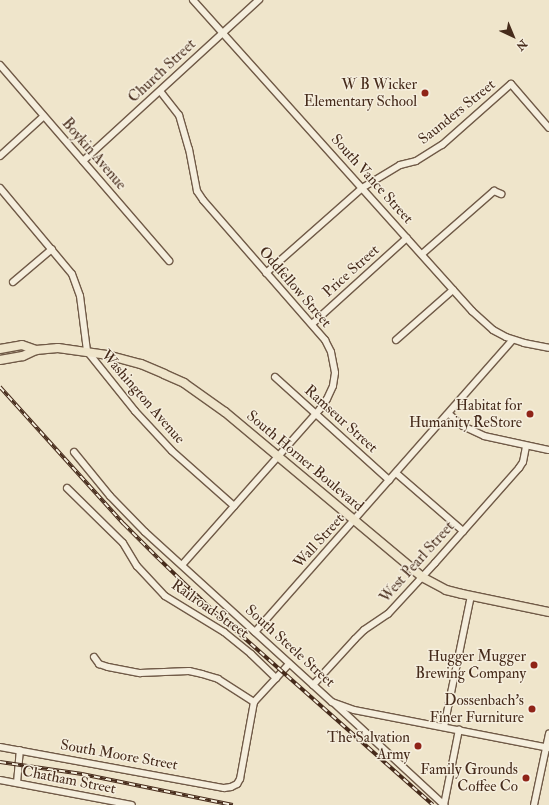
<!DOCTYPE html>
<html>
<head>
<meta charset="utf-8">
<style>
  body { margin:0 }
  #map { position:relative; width:549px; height:805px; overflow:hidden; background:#efe5cb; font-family:"IM FELL Double Pica",serif }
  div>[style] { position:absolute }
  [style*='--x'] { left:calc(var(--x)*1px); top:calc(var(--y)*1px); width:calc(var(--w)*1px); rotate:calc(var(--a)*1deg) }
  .roads { filter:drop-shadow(1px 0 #705a47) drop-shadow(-1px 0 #705a47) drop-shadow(0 1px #705a47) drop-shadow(0 -1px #705a47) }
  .minor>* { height:6px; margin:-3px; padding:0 3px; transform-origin:3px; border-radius:3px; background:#f5eedd }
  .major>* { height:8px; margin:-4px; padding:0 4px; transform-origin:4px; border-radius:4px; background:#efe5cb }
  .rail>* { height:3.5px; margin-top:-1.75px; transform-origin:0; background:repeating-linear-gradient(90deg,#f5eedd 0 6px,#462b1b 0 12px); box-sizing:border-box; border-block:1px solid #462b1b }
  .dots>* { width:11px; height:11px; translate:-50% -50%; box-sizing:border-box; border:2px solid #f5eedd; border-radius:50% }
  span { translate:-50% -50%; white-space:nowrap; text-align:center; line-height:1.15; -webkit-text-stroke:3px #f5eedd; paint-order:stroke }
  .street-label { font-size:15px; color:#462b1b }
  .poi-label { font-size:15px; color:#462b1b }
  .right { translate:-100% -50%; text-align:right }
  .north { position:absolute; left:493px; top:16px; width:40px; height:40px; -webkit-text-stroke:3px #f5eedd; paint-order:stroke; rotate:136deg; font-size:11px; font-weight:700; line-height:16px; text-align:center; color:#462b1b }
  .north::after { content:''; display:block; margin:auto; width:14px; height:18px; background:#462b1b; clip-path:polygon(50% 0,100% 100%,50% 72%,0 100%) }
</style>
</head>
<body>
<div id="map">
  <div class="roads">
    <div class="minor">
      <div style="--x:193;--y:0;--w:418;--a:48.1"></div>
      <div style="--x:472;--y:311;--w:28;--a:42"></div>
      <div style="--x:493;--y:330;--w:15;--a:28"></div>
      <div style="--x:506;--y:337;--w:19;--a:18"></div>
      <div style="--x:524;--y:343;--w:25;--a:11"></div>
      <div style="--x:0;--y:65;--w:259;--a:49.2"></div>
      <div style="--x:160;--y:91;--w:31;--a:52"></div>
      <div style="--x:179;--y:115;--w:35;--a:74"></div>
      <div style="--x:189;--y:149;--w:43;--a:79.2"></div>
      <div style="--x:197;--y:191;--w:11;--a:56"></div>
      <div style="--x:203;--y:200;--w:186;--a:48.9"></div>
      <div style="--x:325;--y:340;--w:13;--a:63"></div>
      <div style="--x:331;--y:352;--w:21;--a:79"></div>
      <div style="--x:335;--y:373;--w:13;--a:99"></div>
      <div style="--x:333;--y:386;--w:14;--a:115"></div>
      <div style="--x:327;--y:399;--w:12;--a:125"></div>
      <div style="--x:320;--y:409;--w:208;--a:131.5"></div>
      <div style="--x:0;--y:156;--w:59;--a:-42.3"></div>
      <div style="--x:83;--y:161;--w:239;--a:-42.5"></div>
      <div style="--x:0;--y:188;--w:112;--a:50.1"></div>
      <div style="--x:72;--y:274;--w:23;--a:70"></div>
      <div style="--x:80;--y:296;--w:55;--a:82.7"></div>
      <div style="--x:87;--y:351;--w:77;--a:51.3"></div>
      <div style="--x:135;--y:411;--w:54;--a:47.2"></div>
      <div style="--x:172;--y:451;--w:83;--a:41.6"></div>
      <div style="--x:422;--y:254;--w:96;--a:-41.2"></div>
      <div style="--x:494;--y:191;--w:8;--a:23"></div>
      <div style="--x:266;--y:273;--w:128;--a:-41.5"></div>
      <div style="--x:362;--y:188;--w:44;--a:-31.2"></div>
      <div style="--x:400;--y:165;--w:16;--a:-14"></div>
      <div style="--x:416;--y:161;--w:31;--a:-32"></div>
      <div style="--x:442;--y:145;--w:92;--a:-41.5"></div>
      <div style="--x:511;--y:84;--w:58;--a:49.2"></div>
      <div style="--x:13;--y:282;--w:51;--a:-40.2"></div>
      <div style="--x:312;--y:324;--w:128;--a:-42.2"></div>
      <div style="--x:396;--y:340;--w:76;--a:-41.3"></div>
      <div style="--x:275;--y:377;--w:154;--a:42.1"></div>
      <div style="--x:449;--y:414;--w:18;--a:41"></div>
      <div style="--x:463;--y:426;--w:23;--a:25"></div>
      <div style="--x:484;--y:436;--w:66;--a:12.2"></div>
      <div style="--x:74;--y:452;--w:57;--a:50.7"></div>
      <div style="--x:110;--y:496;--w:50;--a:45.8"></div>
      <div style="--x:145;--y:532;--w:253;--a:42.3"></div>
      <div style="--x:332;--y:702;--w:23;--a:20"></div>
      <div style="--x:354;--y:710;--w:199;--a:11"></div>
      <div style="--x:396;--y:473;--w:89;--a:40.9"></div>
      <div style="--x:67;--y:488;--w:78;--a:44.5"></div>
      <div style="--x:123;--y:543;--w:27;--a:59"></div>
      <div style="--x:137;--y:566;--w:41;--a:47"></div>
      <div style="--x:165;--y:596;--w:69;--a:31.4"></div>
      <div style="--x:224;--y:632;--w:35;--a:39"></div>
      <div style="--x:251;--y:654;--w:35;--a:44"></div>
      <div style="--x:255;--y:632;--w:389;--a:-48.6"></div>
      <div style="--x:94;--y:657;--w:9;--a:54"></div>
      <div style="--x:99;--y:664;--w:9;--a:18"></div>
      <div style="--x:108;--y:667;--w:33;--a:11"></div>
      <div style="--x:140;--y:673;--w:49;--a:-2.3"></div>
      <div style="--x:189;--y:671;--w:13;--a:13"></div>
      <div style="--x:202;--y:674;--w:17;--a:17"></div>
      <div style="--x:218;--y:679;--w:43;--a:32.6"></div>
      <div style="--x:313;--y:685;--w:62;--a:-47.6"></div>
      <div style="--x:355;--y:639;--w:13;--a:-45"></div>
      <div style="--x:364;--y:630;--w:29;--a:-34"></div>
      <div style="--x:388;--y:614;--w:69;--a:-47.3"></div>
      <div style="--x:435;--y:563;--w:127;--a:-48.5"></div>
      <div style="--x:519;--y:468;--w:7;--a:-56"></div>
      <div style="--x:523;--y:462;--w:16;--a:-79"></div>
      <div style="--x:335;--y:704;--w:149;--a:42.8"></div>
      <div style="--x:444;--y:727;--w:134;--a:-78.4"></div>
      <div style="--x:0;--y:747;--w:228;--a:10.4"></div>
      <div style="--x:224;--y:788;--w:7;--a:-8"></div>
      <div style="--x:231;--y:787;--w:7;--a:-27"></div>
      <div style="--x:237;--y:784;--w:6;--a:-59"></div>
      <div style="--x:240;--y:779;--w:78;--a:-79.7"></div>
      <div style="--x:254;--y:702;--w:52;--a:-47.4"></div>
      <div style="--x:0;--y:780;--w:134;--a:10.7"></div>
      <div style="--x:17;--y:783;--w:33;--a:-85"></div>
      <div style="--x:444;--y:805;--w:77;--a:-78.8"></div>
      <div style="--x:534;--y:805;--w:73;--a:-78.1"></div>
    </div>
    <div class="major">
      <div style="--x:0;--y:349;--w:22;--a:-10"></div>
      <div style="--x:22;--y:345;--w:15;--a:20"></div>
      <div style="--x:0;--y:360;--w:23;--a:-10"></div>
      <div style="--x:23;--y:356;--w:14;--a:-25"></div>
      <div style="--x:36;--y:350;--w:22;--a:-5"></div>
      <div style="--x:58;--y:348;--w:49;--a:8.1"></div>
      <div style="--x:107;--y:355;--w:35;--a:15"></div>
      <div style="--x:141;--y:364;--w:25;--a:23"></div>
      <div style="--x:164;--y:374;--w:22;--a:24"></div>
      <div style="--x:184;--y:383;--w:50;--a:35.3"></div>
      <div style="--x:225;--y:412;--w:257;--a:39.9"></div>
      <div style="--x:422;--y:577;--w:27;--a:28"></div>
      <div style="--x:446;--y:590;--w:16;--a:14"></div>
      <div style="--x:462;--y:594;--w:89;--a:11.7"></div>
    </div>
  </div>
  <div class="rail">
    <div style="--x:0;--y:387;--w:185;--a:47.9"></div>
    <div style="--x:124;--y:524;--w:48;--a:45"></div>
    <div style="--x:158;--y:558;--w:66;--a:43.8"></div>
    <div style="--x:206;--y:604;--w:303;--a:41.5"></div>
    <div style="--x:0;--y:762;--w:83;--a:8.3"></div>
    <div style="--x:82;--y:774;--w:154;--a:11.6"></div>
  </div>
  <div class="dots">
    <div style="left:425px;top:93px;background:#8f2418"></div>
    <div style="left:530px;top:414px;background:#8f2418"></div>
    <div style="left:534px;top:665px;background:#8f2418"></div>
    <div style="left:532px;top:709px;background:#8f2418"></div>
    <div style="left:418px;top:746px;background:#8f2418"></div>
    <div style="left:526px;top:778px;background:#8f2418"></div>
  </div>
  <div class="street-label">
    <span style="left:162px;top:71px;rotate:-43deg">Church Street</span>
    <span style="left:457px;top:112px;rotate:-39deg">Saunders Street</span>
    <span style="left:94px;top:154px;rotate:49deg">Boykin Avenue</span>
    <span style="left:372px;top:179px;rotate:48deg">South Vance Street</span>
    <span style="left:351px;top:271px;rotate:-42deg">Price Street</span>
    <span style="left:295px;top:287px;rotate:49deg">Oddfellow Street</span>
    <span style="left:143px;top:397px;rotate:49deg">Washington Avenue</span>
    <span style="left:341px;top:419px;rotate:42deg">Ramseur Street</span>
    <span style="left:305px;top:461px;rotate:40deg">South Horner Boulevard</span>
    <span style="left:319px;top:541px;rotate:-48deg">Wall Street</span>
    <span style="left:417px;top:562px;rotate:-48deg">West Pearl Street</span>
    <span style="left:210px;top:609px;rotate:35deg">Railroad Street</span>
    <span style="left:290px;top:646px;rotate:42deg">South Steele Street</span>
    <span style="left:119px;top:755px;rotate:10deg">South Moore Street</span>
    <span style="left:69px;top:780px;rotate:11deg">Chatham Street</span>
  </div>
  <div class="poi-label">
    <span class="right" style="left:417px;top:93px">W B Wicker<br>Elementary School</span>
    <span class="right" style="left:522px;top:414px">Habitat for<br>Humanity ReStore</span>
    <span class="right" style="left:526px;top:665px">Hugger Mugger<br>Brewing Company</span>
    <span class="right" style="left:524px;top:709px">Dossenbach's<br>Finer Furniture</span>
    <span class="right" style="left:410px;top:746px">The Salvation<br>Army</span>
    <span class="right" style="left:518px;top:778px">Family Grounds<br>Coffee Co</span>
  </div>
  <div class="north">N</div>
</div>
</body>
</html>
